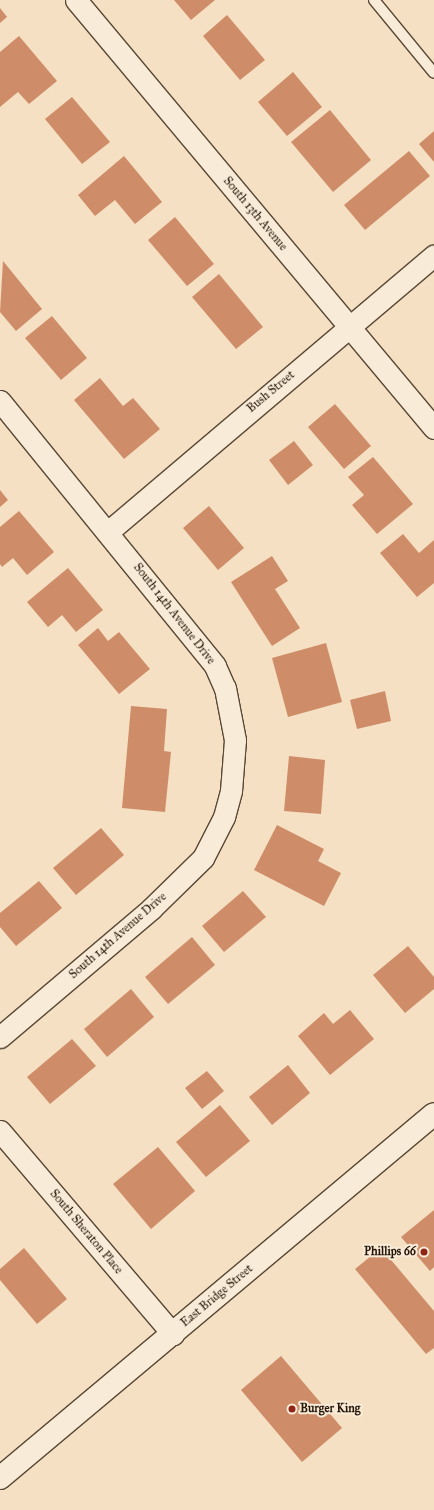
<!DOCTYPE html>
<html>
<head>
<meta charset="utf-8">
<style>
  body { margin:0 }
  #map { position:relative; width:434px; height:1510px; overflow:hidden; background:#f5e0c3; font-family:"IM FELL Great Primer",serif }
  div>[style] { position:absolute }
  [style*='--x'] { left:calc(var(--x)*1px); top:calc(var(--y)*1px); width:calc(var(--w)*1px); rotate:calc(var(--a)*1deg) }
  .building>* { inset:0; background:#ce8d68 }
  .roads { filter:drop-shadow(1px 0 #594835) drop-shadow(-1px 0 #594835) drop-shadow(0 1px #594835) drop-shadow(0 -1px #594835) }
  .lane>* { height:10px; margin:-5px; padding:0 5px; transform-origin:5px; border-radius:5px; background:#f8ebd8 }
  .street>* { height:21px; margin:-10.5px; padding:0 10.5px; transform-origin:10.5px; border-radius:10.5px; background:#f8ebd8 }
  .secondary>* { height:22px; margin:-11px; padding:0 11px; transform-origin:11px; border-radius:11px; background:#f8ebd8 }
  .dots>* { width:11px; height:11px; translate:-50% -50%; box-sizing:border-box; border:2px solid #f8ebd8; border-radius:50% }
  span { translate:-50% -50%; white-space:nowrap; text-align:center; line-height:1.15; -webkit-text-stroke:4px #f8ebd8; paint-order:stroke }
  .street-label { font-size:12px; color:#251506 }
  .poi-label { font-size:12px; color:#251506; font-weight:700 }
  .right { translate:-100% -50%; text-align:right }
  .left { translate:0 -50%; text-align:left }
</style>
</head>
<body>
<div id="map">
  <div class="building">
    <div style="clip-path:polygon(174px 0,215px 0,191px 20px)"></div>
    <div style="clip-path:polygon(0 8px,7px 17px,0 23px)"></div>
    <div style="clip-path:polygon(227px 15px,265px 60px,240px 80px,203px 36px)"></div>
    <div style="clip-path:polygon(19px 36px,57px 81px,29px 104px,18px 92px,0 107px,0 52px)"></div>
    <div style="clip-path:polygon(293px 72px,322px 107px,287px 136px,258px 102px)"></div>
    <div style="clip-path:polygon(72px 97px,110px 142px,82px 164px,45px 119px)"></div>
    <div style="clip-path:polygon(330px 110px,371px 160px,333px 192px,291px 142px)"></div>
    <div style="clip-path:polygon(434px 131px,434px 162px,419px 144px)"></div>
    <div style="clip-path:polygon(409px 151px,430px 176px,365px 230px,344px 205px)"></div>
    <div style="clip-path:polygon(124px 156px,162px 202px,135px 224px,115px 200px,95px 216px,78px 195px)"></div>
    <div style="clip-path:polygon(175px 217px,214px 264px,187px 286px,148px 240px)"></div>
    <div style="clip-path:polygon(3px 261px,42px 309px,16px 331px,0 312px)"></div>
    <div style="clip-path:polygon(219px 274px,263px 327px,236px 349px,192px 297px)"></div>
    <div style="clip-path:polygon(52px 316px,87px 358px,61px 380px,25px 338px)"></div>
    <div style="clip-path:polygon(100px 378px,123px 406px,133px 398px,160px 429px,124px 459px,74px 400px)"></div>
    <div style="clip-path:polygon(335px 404px,371px 446px,344px 469px,308px 427px)"></div>
    <div style="clip-path:polygon(294px 441px,313px 465px,288px 485px,269px 460px)"></div>
    <div style="clip-path:polygon(373px 457px,413px 504px,377px 534px,352px 505px,364px 495px,348px 477px)"></div>
    <div style="clip-path:polygon(0 490px,8px 500px,0 507px)"></div>
    <div style="clip-path:polygon(209px 506px,244px 548px,218px 570px,183px 528px)"></div>
    <div style="clip-path:polygon(19px 511px,54px 552px,27px 575px,13px 558px,2px 567px,0 564px,0 527px)"></div>
    <div style="clip-path:polygon(403px 534px,419px 553px,434px 540px,434px 583px,417px 597px,380px 553px)"></div>
    <div style="clip-path:polygon(272px 556px,288px 581px,275px 589px,300px 628px,272px 646px,231px 582px)"></div>
    <div style="clip-path:polygon(68px 568px,103px 610px,76px 632px,62px 615px,48px 627px,27px 602px)"></div>
    <div style="clip-path:polygon(98px 628px,108px 641px,119px 632px,150px 669px,119px 694px,78px 645px)"></div>
    <div style="clip-path:polygon(326px 643px,342px 702px,288px 717px,272px 658px)"></div>
    <div style="clip-path:polygon(385px 691px,391px 721px,357px 729px,350px 700px)"></div>
    <div style="clip-path:polygon(131px 706px,167px 709px,164px 751px,171px 752px,165px 812px,122px 808px)"></div>
    <div style="clip-path:polygon(289px 756px,325px 760px,321px 814px,284px 811px)"></div>
    <div style="clip-path:polygon(277px 825px,324px 849px,318px 861px,341px 873px,324px 906px,254px 870px)"></div>
    <div style="clip-path:polygon(101px 828px,124px 855px,76px 895px,53px 868px)"></div>
    <div style="clip-path:polygon(39px 881px,62px 908px,16px 946px,0 927px,0 913px)"></div>
    <div style="clip-path:polygon(243px 891px,266px 917px,224px 952px,202px 926px)"></div>
    <div style="clip-path:polygon(192px 937px,215px 965px,168px 1004px,145px 977px)"></div>
    <div style="clip-path:polygon(408px 946px,434px 977px,434px 989px,405px 1013px,373px 975px)"></div>
    <div style="clip-path:polygon(131px 989px,154px 1017px,107px 1057px,84px 1029px)"></div>
    <div style="clip-path:polygon(350px 1010px,374px 1039px,330px 1075px,298px 1036px,324px 1013px,333px 1024px)"></div>
    <div style="clip-path:polygon(72px 1039px,96px 1066px,50px 1104px,27px 1077px)"></div>
    <div style="clip-path:polygon(288px 1065px,310px 1093px,272px 1125px,249px 1097px)"></div>
    <div style="clip-path:polygon(207px 1071px,224px 1091px,202px 1109px,185px 1088px)"></div>
    <div style="clip-path:polygon(220px 1105px,250px 1141px,206px 1177px,176px 1142px)"></div>
    <div style="clip-path:polygon(158px 1147px,195px 1191px,151px 1229px,113px 1184px)"></div>
    <div style="clip-path:polygon(434px 1210px,434px 1267px,430px 1271px,401px 1237px)"></div>
    <div style="clip-path:polygon(24px 1248px,67px 1299px,37px 1324px,0 1280px,0 1269px)"></div>
    <div style="clip-path:polygon(381px 1248px,434px 1311px,434px 1348px,426px 1354px,355px 1269px)"></div>
    <div style="clip-path:polygon(281px 1356px,342px 1428px,302px 1462px,241px 1390px)"></div>
  </div>
  <div class="roads">
    <div class="lane">
      <div style="--x:374;--y:0;--w:94;--a:50.6"></div>
    </div>
    <div class="street">
      <div style="--x:76;--y:0;--w:558;--a:50.09"></div>
      <div style="--x:0;--y:401;--w:341;--a:50.9"></div>
      <div style="--x:215;--y:666;--w:24;--a:66"></div>
      <div style="--x:225;--y:688;--w:53;--a:79.1"></div>
      <div style="--x:235;--y:740;--w:51;--a:94.5"></div>
      <div style="--x:231;--y:791;--w:27;--a:105"></div>
      <div style="--x:224;--y:817;--w:46;--a:117.1"></div>
      <div style="--x:203;--y:858;--w:73;--a:135.6"></div>
      <div style="--x:151;--y:909;--w:198;--a:139.7"></div>
      <div style="--x:109;--y:531;--w:426;--a:-40.3"></div>
      <div style="--x:0;--y:1131;--w:267;--a:49.6"></div>
    </div>
    <div class="secondary">
      <div style="--x:0;--y:1478;--w:566;--a:-39.99"></div>
    </div>
  </div>
  <div class="dots">
    <div style="left:424px;top:1252px;background:#8f2418"></div>
    <div style="left:292px;top:1409px;background:#8f2418"></div>
  </div>
  <div class="street-label">
    <span style="left:255px;top:214px;rotate:50deg">South 13th Avenue</span>
    <span style="left:271px;top:392px;rotate:-40deg">Bush Street</span>
    <span style="left:174px;top:614px;rotate:52deg">South 14th Avenue Drive</span>
    <span style="left:118px;top:936px;rotate:-41deg">South 14th Avenue Drive</span>
    <span style="left:86px;top:1232px;rotate:50deg">South Sheraton Place</span>
    <span style="left:217px;top:1296px;rotate:-40deg">East Bridge Street</span>
  </div>
  <div class="poi-label">
    <span class="right" style="left:416px;top:1252px">Phillips 66</span>
    <span class="left" style="left:300px;top:1409px">Burger King</span>
  </div>
</div>
</body>
</html>
